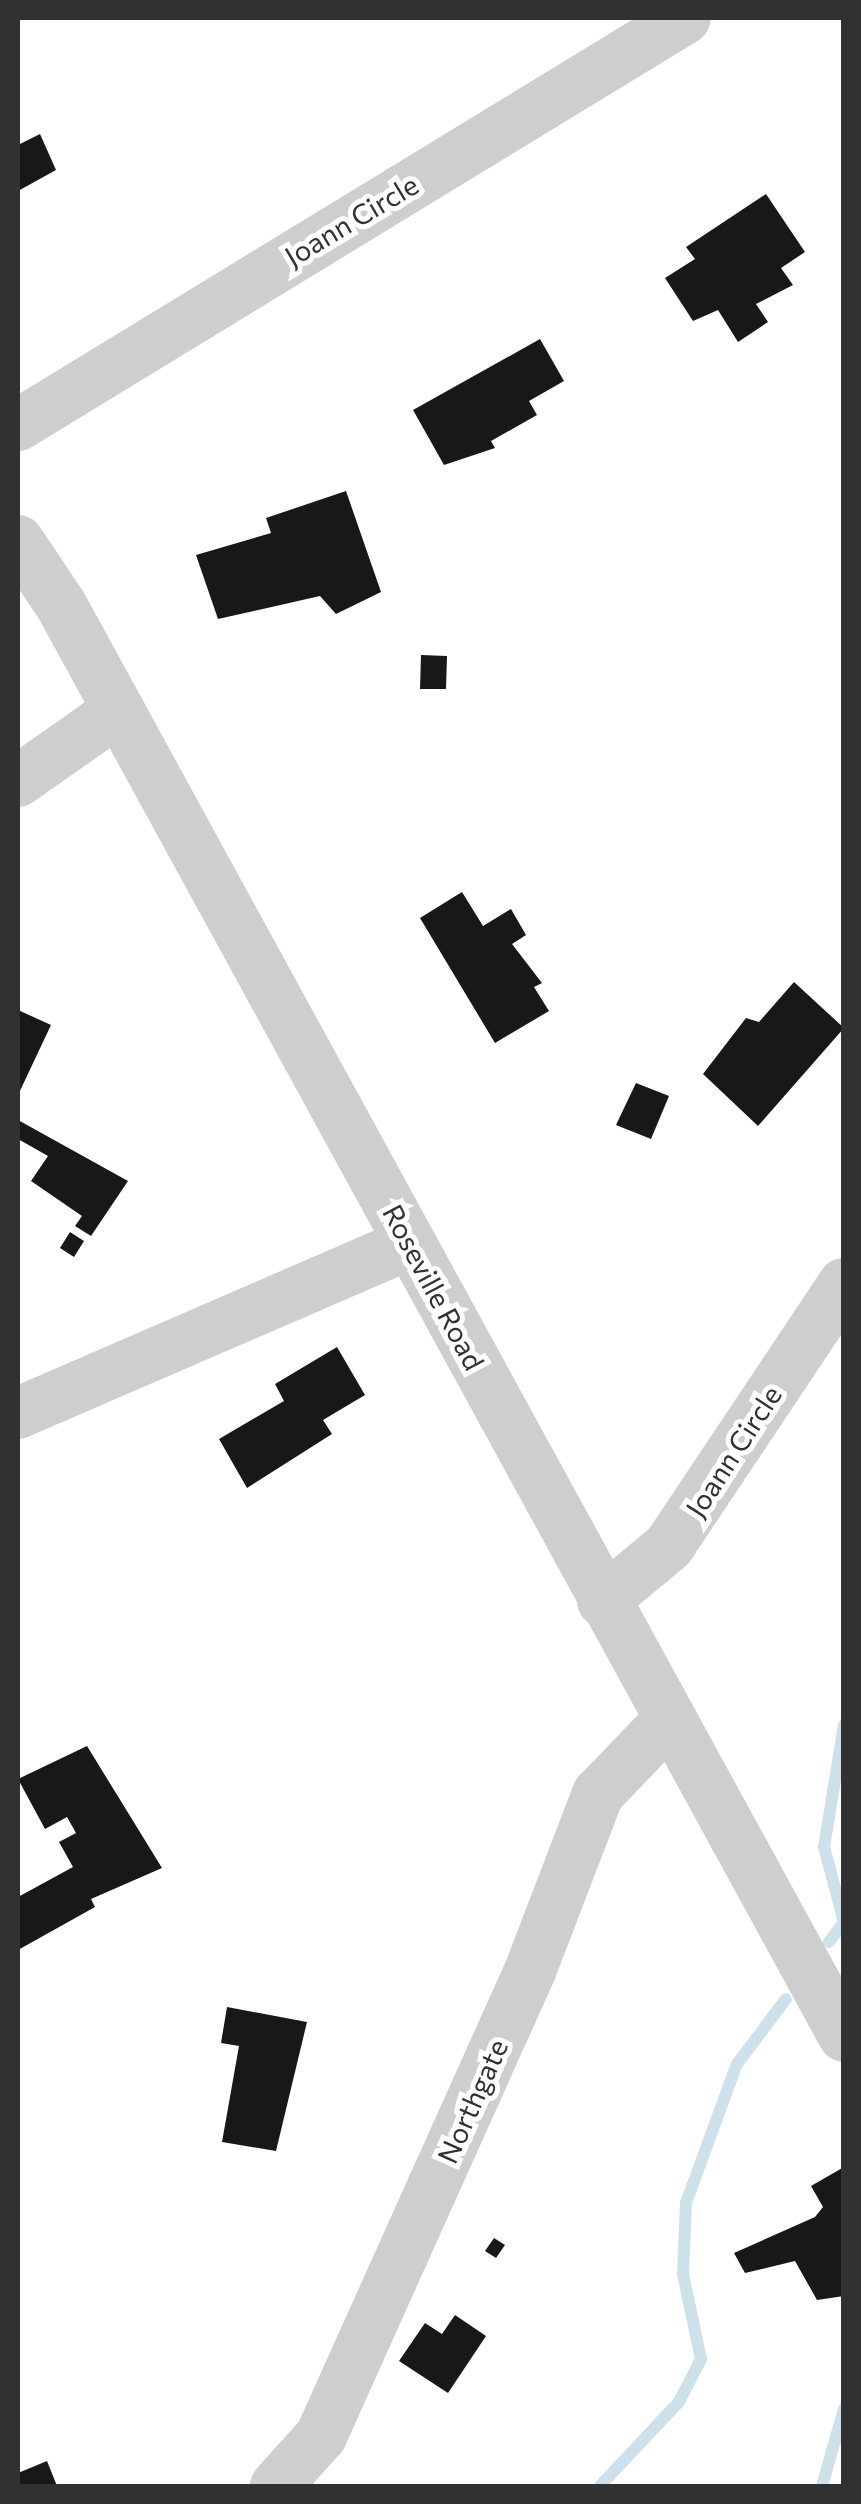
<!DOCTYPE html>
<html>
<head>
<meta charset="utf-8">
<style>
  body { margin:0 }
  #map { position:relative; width:861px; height:2504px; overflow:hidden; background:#fff; font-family:Commissioner,sans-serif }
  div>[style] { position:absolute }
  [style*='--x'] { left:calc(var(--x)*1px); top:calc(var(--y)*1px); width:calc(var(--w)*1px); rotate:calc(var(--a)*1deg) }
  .stream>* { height:12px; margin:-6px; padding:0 6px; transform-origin:6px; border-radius:6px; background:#cee0ea }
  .building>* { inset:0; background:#181818 }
  .minor>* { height:52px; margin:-26px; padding:0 26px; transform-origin:26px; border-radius:26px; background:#cecece }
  span { translate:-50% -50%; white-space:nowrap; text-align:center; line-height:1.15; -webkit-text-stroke:10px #fff; paint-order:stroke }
  .street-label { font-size:28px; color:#313131 }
  .frame { position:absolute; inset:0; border:20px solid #313131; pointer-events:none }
</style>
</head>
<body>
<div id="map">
  <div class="stream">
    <div style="--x:829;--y:1942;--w:25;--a:-53"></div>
    <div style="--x:844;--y:1922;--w:78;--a:-104.9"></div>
    <div style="--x:824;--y:1847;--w:124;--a:-80.7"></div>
    <div style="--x:600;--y:2486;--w:115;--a:-46.8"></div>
    <div style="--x:679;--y:2402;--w:48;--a:-62.9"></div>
    <div style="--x:701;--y:2359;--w:87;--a:-102"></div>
    <div style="--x:683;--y:2274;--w:71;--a:-87.6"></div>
    <div style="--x:686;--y:2203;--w:148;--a:-69.9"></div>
    <div style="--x:737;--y:2064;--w:81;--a:-53"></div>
    <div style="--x:822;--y:2486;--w:80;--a:-74.1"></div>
  </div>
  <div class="building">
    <div style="clip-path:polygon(40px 134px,56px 170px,18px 191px,18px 145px)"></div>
    <div style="clip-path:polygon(766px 194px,805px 252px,781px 268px,793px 285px,756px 304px,768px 322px,738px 342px,718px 310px,693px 321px,665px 278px,695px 259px,686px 247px)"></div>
    <div style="clip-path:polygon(540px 339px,564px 381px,529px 401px,537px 415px,491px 441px,495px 448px,444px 465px,413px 410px)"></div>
    <div style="clip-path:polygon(346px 491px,381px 592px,336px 614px,320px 596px,218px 619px,196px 555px,271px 533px,266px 518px)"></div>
    <div style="clip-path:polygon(421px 655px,447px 656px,446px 689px,420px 689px)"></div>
    <div style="clip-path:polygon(462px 892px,483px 926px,511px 909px,526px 935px,512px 944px,542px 983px,534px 987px,549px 1011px,495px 1043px,420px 918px)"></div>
    <div style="clip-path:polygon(794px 982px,844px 1028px,758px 1126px,703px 1074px,746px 1018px,759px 1022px)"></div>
    <div style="clip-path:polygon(18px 1010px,51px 1025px,18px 1095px)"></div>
    <div style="clip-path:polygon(636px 1083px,669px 1096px,651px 1139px,616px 1125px)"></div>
    <div style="clip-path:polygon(18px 1120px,128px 1181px,91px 1236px,75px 1226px,82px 1216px,31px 1181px,48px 1156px,18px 1139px)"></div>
    <div style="clip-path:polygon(70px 1232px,84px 1241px,74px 1257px,60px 1248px)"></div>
    <div style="clip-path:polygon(337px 1347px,365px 1395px,323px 1420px,332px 1434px,247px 1488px,219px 1439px,284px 1401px,275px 1384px)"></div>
    <div style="clip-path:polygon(87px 1746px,162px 1868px,91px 1899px,95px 1907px,18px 1950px,18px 1897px,73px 1867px,59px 1842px,76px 1833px,67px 1817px,45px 1829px,18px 1779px)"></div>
    <div style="clip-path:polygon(227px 2007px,307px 2022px,276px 2151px,222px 2142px,239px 2046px,221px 2043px)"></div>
    <div style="clip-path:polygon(844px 2167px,844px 2296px,817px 2300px,795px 2261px,745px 2273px,734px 2253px,815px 2217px,823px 2207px,811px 2186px)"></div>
    <div style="clip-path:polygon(494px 2238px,505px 2245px,496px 2258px,485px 2251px)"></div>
    <div style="clip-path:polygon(455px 2315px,486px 2336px,448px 2393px,399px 2361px,425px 2323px,442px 2334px)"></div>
    <div style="clip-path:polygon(47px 2461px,57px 2486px,18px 2486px,18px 2473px)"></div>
  </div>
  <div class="minor">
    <div style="--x:18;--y:425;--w:781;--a:-31.39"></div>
    <div style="--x:18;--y:541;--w:77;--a:56.1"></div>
    <div style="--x:61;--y:605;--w:1631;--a:61.31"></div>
    <div style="--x:18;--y:781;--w:123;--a:-35.1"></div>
    <div style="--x:18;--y:1413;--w:427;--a:-23.4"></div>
    <div style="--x:603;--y:1601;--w:86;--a:-39.8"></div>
    <div style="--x:669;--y:1546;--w:315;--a:-56.3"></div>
    <div style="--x:276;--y:2486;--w:67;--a:-48"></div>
    <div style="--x:321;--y:2436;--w:510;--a:-65.8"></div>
    <div style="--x:530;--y:1971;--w:190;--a:-69"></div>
    <div style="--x:598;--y:1794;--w:103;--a:-46.2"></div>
  </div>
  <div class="street-label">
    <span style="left:351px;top:220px;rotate:-31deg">Joann Circle</span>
    <span style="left:434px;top:1287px;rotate:62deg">Roseville Road</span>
    <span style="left:733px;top:1451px;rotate:-57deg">Joann Circle</span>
    <span style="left:472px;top:2101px;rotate:-66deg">Northgate</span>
  </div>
  <div class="frame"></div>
</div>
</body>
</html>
